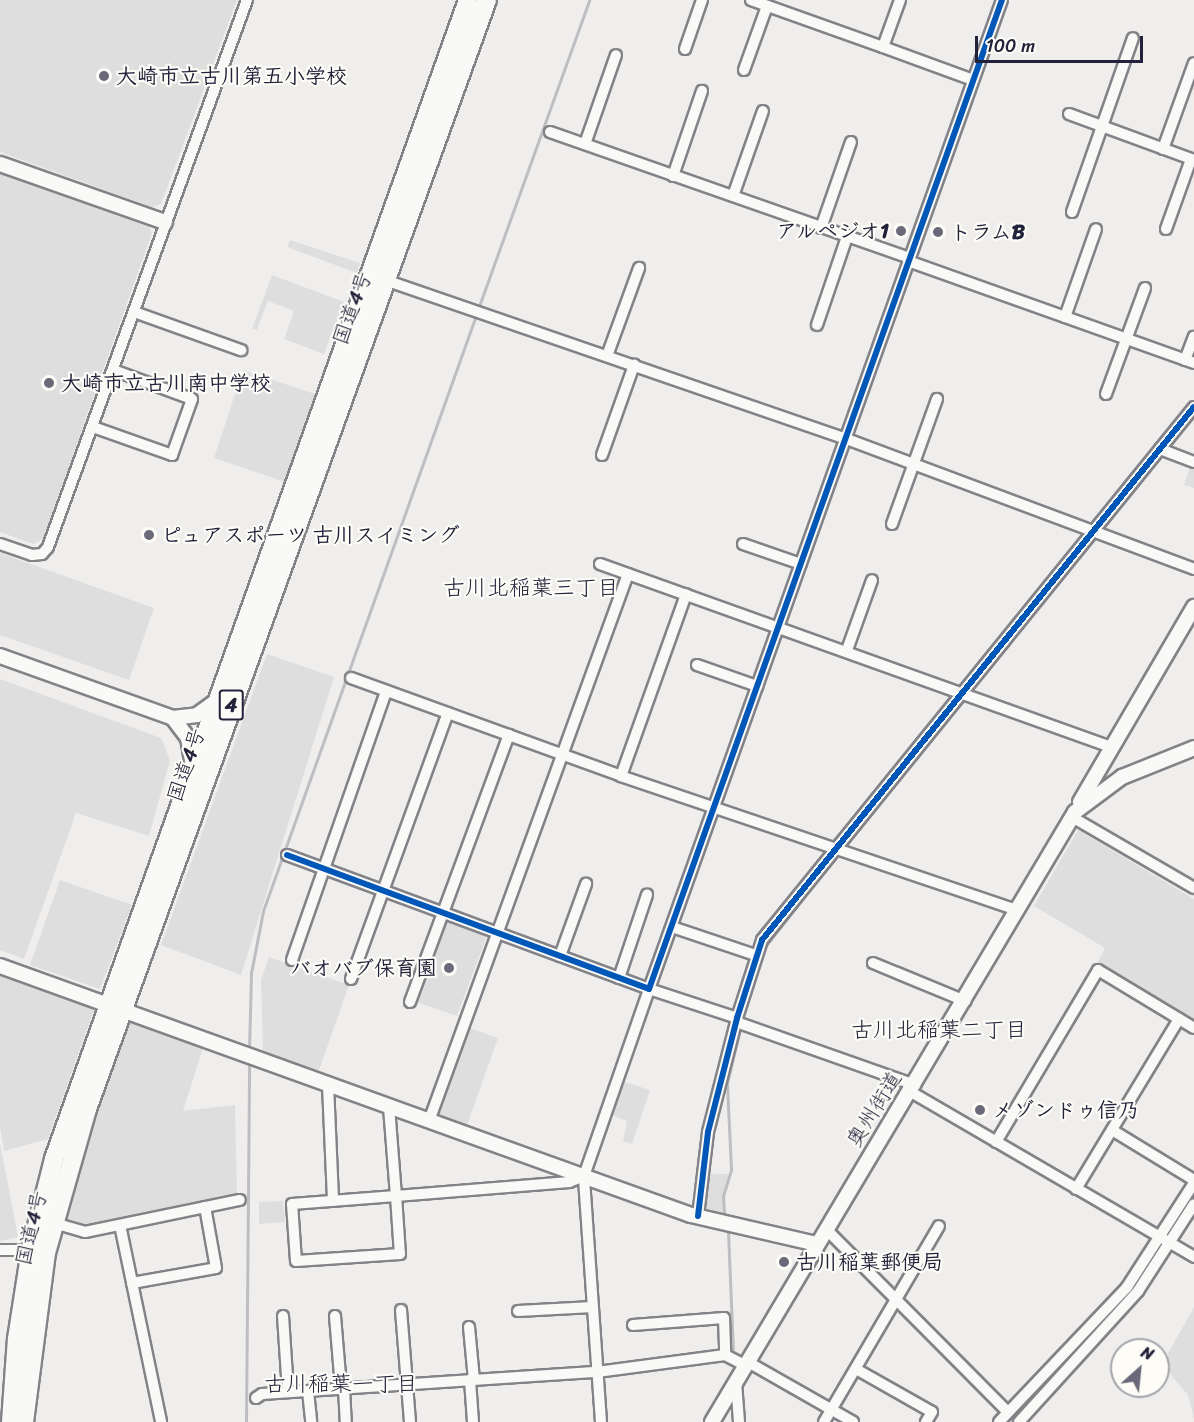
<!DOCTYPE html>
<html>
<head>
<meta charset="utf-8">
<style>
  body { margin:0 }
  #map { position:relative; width:1194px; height:1422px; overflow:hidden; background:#efeeed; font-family:Sriracha,"Klee One",sans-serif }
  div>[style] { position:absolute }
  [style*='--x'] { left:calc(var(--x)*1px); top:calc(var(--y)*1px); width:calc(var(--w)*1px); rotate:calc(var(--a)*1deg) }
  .built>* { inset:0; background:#dfdede }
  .stream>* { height:3px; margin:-1.5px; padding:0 1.5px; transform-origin:1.5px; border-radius:1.5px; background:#bebec2 }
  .roads { filter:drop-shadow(2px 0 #838287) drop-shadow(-2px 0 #838287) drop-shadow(0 2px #838287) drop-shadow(0 -2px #838287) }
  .minor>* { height:10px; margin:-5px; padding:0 5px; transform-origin:5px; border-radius:5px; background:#f9f9f7 }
  .tertiary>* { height:14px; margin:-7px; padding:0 7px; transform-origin:7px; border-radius:7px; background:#f9f9f7 }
  .trunk>* { height:18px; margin:-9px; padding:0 9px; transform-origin:9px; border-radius:9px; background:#f9f9f7 }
  .cycleway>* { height:6px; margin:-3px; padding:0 3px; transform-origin:3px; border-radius:3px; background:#0057b8 }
  .dots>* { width:16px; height:16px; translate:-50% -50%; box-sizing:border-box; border:3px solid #fdfcf7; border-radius:50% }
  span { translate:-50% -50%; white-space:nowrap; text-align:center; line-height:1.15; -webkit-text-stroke:4.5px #fdfcf7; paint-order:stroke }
  .shield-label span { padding:2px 4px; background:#fdfcf7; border:2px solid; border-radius:4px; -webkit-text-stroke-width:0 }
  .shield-label { font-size:20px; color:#22223b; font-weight:700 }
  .poi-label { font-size:21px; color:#22223b; font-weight:700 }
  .left { translate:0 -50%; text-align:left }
  .right { translate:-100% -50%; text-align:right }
  .street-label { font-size:21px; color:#22223b }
  .neighbourhood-label { font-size:22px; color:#22223b }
  .north { position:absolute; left:1110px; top:1338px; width:60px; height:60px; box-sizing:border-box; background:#fdfcf7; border:2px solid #a5a5ac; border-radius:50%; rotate:27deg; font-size:16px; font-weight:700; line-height:24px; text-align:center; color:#22223b }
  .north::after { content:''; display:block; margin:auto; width:21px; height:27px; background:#6a6979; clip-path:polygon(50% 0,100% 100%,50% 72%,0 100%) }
  .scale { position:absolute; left:975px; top:36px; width:168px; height:27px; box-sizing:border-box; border:3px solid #22223b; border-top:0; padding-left:8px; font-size:18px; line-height:21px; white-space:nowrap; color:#22223b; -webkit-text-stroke:4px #fdfcf7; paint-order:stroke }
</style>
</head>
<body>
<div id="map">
  <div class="built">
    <div style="clip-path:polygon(0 0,237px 0,161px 204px,152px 207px,0 152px)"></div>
    <div style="clip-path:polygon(0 172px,149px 227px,152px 233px,43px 539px,33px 544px,0 532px)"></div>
    <div style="clip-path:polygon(290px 240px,360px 263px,357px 273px,287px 247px)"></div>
    <div style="clip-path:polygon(272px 275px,344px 302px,324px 354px,284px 339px,294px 311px,268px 301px,257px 330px,252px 329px)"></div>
    <div style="clip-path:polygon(243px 370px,315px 394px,285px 482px,214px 458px)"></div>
    <div style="clip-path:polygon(1191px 464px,1194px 465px,1194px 488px,1184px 485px)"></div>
    <div style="clip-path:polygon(0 553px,154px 608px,129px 680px,0 635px)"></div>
    <div style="clip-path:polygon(267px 654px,334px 677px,241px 975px,161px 945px)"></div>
    <div style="clip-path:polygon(0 679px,161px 738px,170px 760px,149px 836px,76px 813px,24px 959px,0 950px)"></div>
    <div style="clip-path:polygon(1078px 830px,1194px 899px,1194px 1024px,1096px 965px,1105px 948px,1034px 906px)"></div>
    <div style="clip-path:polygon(60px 880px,132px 905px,100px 989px,30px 965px)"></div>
    <div style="clip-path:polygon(444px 918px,485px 933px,486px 938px,457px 1016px,414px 1001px)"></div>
    <div style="clip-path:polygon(269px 957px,349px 985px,318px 1073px,263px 1053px,261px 980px)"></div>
    <div style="clip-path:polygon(0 973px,95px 1007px,48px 1139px,4px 1151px,0 1127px)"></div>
    <div style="clip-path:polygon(127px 1021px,204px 1045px,183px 1111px,235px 1105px,237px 1195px,85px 1227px,65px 1222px,93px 1120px)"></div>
    <div style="clip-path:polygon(467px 1027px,498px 1038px,466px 1128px,434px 1116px)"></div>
    <div style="clip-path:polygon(622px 1081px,650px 1090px,632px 1144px,623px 1141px,627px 1121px,611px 1115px)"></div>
    <div style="clip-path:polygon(0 1143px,18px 1237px,0 1241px)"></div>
    <div style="clip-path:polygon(705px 1174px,728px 1174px,722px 1213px,702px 1209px)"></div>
    <div style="clip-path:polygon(283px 1201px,285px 1222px,259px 1224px,259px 1202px)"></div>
    <div style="clip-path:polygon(1194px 1307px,1194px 1419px,1188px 1395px,1166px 1369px,1166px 1357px)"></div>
  </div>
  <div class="stream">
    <div style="--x:478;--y:309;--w:328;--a:-70.2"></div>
    <div style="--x:764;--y:948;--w:93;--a:-52"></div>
    <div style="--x:249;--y:1050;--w:77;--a:-88.5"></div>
    <div style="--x:251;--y:973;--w:63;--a:-79"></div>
    <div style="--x:263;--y:911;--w:633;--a:-70.33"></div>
    <div style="--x:1189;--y:1203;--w:10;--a:-61"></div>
    <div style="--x:724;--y:1214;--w:18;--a:-93"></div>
    <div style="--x:723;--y:1196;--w:28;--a:-73"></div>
    <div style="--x:731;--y:1169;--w:86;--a:-92.7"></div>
    <div style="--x:727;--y:1083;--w:56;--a:-76.5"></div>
    <div style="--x:728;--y:1232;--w:117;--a:87.6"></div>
    <div style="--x:246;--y:1422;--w:362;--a:-89.5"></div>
    <div style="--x:1012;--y:1422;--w:15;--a:-48"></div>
  </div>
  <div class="roads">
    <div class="minor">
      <div style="--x:751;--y:0;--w:140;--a:19.6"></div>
      <div style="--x:900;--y:0;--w:50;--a:109.9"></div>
      <div style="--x:883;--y:47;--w:96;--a:20.1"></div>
      <div style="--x:685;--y:49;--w:52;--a:-70.9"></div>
      <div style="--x:744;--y:70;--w:68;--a:-70.2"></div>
      <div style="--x:1069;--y:114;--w:133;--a:20.2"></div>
      <div style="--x:550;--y:132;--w:380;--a:19.3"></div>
      <div style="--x:585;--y:144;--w:94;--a:-70.8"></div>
      <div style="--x:1163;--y:149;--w:91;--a:-70.2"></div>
      <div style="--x:673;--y:176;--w:90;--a:-71.2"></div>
      <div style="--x:733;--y:196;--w:90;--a:-70.6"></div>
      <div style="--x:1072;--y:212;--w:184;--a:-70.7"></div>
      <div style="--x:821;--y:228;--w:91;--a:-70.8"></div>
      <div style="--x:1166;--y:229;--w:74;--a:-70.3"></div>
      <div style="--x:908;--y:261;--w:304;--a:19.6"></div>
      <div style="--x:385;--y:280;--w:485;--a:19"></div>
      <div style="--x:844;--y:438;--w:374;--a:20.5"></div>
      <div style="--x:134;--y:312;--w:114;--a:19.6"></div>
      <div style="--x:1065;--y:317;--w:93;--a:-70.6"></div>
      <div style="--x:817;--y:325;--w:93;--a:-71.2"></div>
      <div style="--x:607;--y:356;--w:94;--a:-70"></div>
      <div style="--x:1185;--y:360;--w:25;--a:-69"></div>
      <div style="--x:1106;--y:394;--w:113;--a:-69.8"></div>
      <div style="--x:93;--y:427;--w:84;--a:19.5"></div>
      <div style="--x:172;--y:455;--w:59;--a:-70.3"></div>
      <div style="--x:192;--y:399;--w:84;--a:-159.8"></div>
      <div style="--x:1160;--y:449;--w:36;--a:21"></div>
      <div style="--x:602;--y:455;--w:96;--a:-70.4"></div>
      <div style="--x:892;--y:524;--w:133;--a:-70.2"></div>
      <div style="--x:0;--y:544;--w:34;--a:19"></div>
      <div style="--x:32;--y:555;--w:10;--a:-6"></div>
      <div style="--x:42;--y:554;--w:9;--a:-49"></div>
      <div style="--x:48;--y:547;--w:582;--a:-70.01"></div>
      <div style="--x:743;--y:544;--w:61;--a:19"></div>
      <div style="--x:600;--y:564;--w:543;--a:19.7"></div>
      <div style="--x:847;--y:650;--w:74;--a:-70.3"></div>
      <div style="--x:697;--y:665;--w:64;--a:19.3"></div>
      <div style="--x:351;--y:678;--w:287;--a:19.9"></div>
      <div style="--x:621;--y:776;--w:418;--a:18.7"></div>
      <div style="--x:621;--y:776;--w:193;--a:-70.3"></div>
      <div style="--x:1072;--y:817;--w:141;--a:30.2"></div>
      <div style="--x:287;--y:855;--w:386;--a:20.3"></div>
      <div style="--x:649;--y:989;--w:1050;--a:-70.36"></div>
      <div style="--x:672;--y:927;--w:88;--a:18.6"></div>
      <div style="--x:560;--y:956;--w:77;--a:-70.1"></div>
      <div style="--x:292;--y:960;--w:285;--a:-70.7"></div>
      <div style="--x:873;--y:963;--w:100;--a:22.4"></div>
      <div style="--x:619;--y:978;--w:88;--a:-71.4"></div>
      <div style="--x:351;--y:979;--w:283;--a:-70"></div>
      <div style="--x:410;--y:1002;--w:285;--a:-69.7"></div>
      <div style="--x:736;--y:1022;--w:190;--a:19.4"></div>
      <div style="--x:328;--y:1085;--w:116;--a:87.5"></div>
      <div style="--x:911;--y:1092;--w:328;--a:30.2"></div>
      <div style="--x:389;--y:1107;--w:89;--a:85.5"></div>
      <div style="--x:396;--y:1196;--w:58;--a:86.1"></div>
      <div style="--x:400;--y:1254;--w:104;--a:176.1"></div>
      <div style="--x:296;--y:1261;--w:57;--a:-94"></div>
      <div style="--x:292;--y:1204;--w:104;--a:-4.4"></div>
      <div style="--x:396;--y:1196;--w:174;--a:-4.6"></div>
      <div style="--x:569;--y:1182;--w:16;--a:-22"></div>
      <div style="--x:429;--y:1121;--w:582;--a:-70.01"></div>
      <div style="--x:1112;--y:1130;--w:96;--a:31.4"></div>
      <div style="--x:996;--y:1142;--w:200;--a:-59.3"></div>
      <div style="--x:1098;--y:970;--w:112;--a:31.1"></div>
      <div style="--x:1076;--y:1189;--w:199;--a:-58.8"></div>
      <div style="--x:698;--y:1216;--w:85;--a:-83.2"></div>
      <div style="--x:708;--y:1132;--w:118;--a:-75.7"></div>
      <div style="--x:737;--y:1018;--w:82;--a:-72.2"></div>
      <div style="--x:762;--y:940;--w:686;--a:-50.98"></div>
      <div style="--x:54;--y:1223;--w:32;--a:16"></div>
      <div style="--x:85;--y:1232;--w:158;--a:-11.7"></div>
      <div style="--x:120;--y:1225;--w:201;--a:78.2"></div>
      <div style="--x:826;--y:1229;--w:258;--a:45.2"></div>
      <div style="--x:0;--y:1250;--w:34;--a:0"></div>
      <div style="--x:132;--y:1283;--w:85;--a:-10.1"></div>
      <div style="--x:216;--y:1268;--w:62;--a:-100.2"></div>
      <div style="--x:401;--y:1310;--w:112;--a:85.4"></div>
      <div style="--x:518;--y:1311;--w:75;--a:-3.1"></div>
      <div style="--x:283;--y:1316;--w:76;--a:86.2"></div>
      <div style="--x:335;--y:1316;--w:72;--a:85.2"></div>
      <div style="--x:633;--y:1325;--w:91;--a:-4.4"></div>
      <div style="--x:724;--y:1318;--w:37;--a:88"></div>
      <div style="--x:469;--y:1327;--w:53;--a:84.6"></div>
      <div style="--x:748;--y:1362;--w:121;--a:29.7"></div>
      <div style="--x:856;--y:1369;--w:87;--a:29.5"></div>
      <div style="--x:932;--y:1412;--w:12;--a:121"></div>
      <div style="--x:470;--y:1380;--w:42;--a:85.9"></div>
      <div style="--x:736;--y:1382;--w:40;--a:85.7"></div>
      <div style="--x:344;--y:1388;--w:34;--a:87"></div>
      <div style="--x:308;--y:1391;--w:31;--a:84"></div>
      <div style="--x:256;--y:1398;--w:7;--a:-34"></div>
      <div style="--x:262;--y:1394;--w:336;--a:-3.8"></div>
      <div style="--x:597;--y:1372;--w:129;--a:-7.6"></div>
      <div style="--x:725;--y:1355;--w:22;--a:27"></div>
      <div style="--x:601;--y:1422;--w:247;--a:-94"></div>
      <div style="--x:584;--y:1176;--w:198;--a:-70.8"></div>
      <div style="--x:649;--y:989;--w:93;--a:18.2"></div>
      <div style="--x:824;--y:1422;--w:227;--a:-59.6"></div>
      <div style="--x:999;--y:1422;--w:186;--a:-46.5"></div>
      <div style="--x:1127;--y:1287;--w:124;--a:-57.2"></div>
      <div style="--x:1019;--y:1422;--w:177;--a:-47.7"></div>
      <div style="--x:1138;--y:1291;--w:103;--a:-57.2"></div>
    </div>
    <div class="tertiary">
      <div style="--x:0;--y:164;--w:175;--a:19.4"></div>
      <div style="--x:0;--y:656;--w:184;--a:19.7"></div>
      <div style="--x:173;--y:718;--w:24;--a:-7"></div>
      <div style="--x:197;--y:715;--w:24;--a:-36"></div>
      <div style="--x:173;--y:718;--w:25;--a:53"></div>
      <div style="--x:188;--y:738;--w:29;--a:80"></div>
      <div style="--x:1080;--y:802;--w:226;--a:-59.7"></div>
      <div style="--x:0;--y:966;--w:734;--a:19.82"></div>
      <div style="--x:691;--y:1215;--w:129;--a:13"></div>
      <div style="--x:712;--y:1422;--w:710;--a:-59.24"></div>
      <div style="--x:1075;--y:812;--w:59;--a:-36.7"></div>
      <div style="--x:1122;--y:777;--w:78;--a:-21.9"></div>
    </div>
    <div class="trunk">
      <div style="--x:11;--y:1422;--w:83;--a:-85.9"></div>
      <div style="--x:17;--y:1339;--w:90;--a:-81.1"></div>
      <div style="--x:31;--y:1250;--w:94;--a:-75.8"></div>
      <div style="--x:54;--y:1159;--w:1231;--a:-70.34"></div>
      <div style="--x:24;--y:1422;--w:170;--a:-82.6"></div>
      <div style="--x:46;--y:1253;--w:150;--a:-74.1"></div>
      <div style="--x:87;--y:1109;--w:1179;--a:-70.17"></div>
    </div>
  </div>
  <div class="cycleway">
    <div style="--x:287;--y:855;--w:386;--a:20.3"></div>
    <div style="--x:649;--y:989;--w:1050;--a:-70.36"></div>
    <div style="--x:698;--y:1216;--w:85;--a:-83.2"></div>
    <div style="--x:708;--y:1132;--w:118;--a:-75.7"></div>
    <div style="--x:737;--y:1018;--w:82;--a:-72.2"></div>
    <div style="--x:762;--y:940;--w:686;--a:-50.98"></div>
  </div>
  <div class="dots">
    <div style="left:104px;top:76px;background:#6a6979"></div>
    <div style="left:901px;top:231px;background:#6a6979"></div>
    <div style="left:938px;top:232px;background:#6a6979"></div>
    <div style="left:49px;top:383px;background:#6a6979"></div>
    <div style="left:149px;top:535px;background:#6a6979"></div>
    <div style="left:449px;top:968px;background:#6a6979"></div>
    <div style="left:980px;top:1110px;background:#6a6979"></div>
    <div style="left:784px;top:1262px;background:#6a6979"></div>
  </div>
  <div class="shield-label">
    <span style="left:231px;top:705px">4</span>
  </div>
  <div class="poi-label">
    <span class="left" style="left:116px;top:76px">大崎市立古川第五小学校</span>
    <span class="right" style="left:889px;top:231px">アルペジオ1</span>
    <span class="left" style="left:950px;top:232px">トラムB</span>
    <span class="left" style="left:61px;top:383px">大崎市立古川南中学校</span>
    <span class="left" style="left:161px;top:535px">ピュアスポーツ 古川スイミング</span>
    <span class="right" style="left:437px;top:968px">バオバブ保育園</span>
    <span class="left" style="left:992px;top:1110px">メゾンドゥ信乃</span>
    <span class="left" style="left:796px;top:1262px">古川稲葉郵便局</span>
  </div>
  <div class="street-label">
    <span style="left:352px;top:308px;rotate:-70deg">国道4号</span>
    <span style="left:186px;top:765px;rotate:-71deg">国道4号</span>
    <span style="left:874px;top:1109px;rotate:-58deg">奥州街道</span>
    <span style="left:31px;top:1228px;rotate:-77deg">国道4号</span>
  </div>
  <div class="neighbourhood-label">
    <span style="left:531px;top:588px">古川北稲葉三丁目</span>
    <span style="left:939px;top:1030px">古川北稲葉二丁目</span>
    <span style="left:341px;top:1384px">古川稲葉一丁目</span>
  </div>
  <div class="north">N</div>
  <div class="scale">100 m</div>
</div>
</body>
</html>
